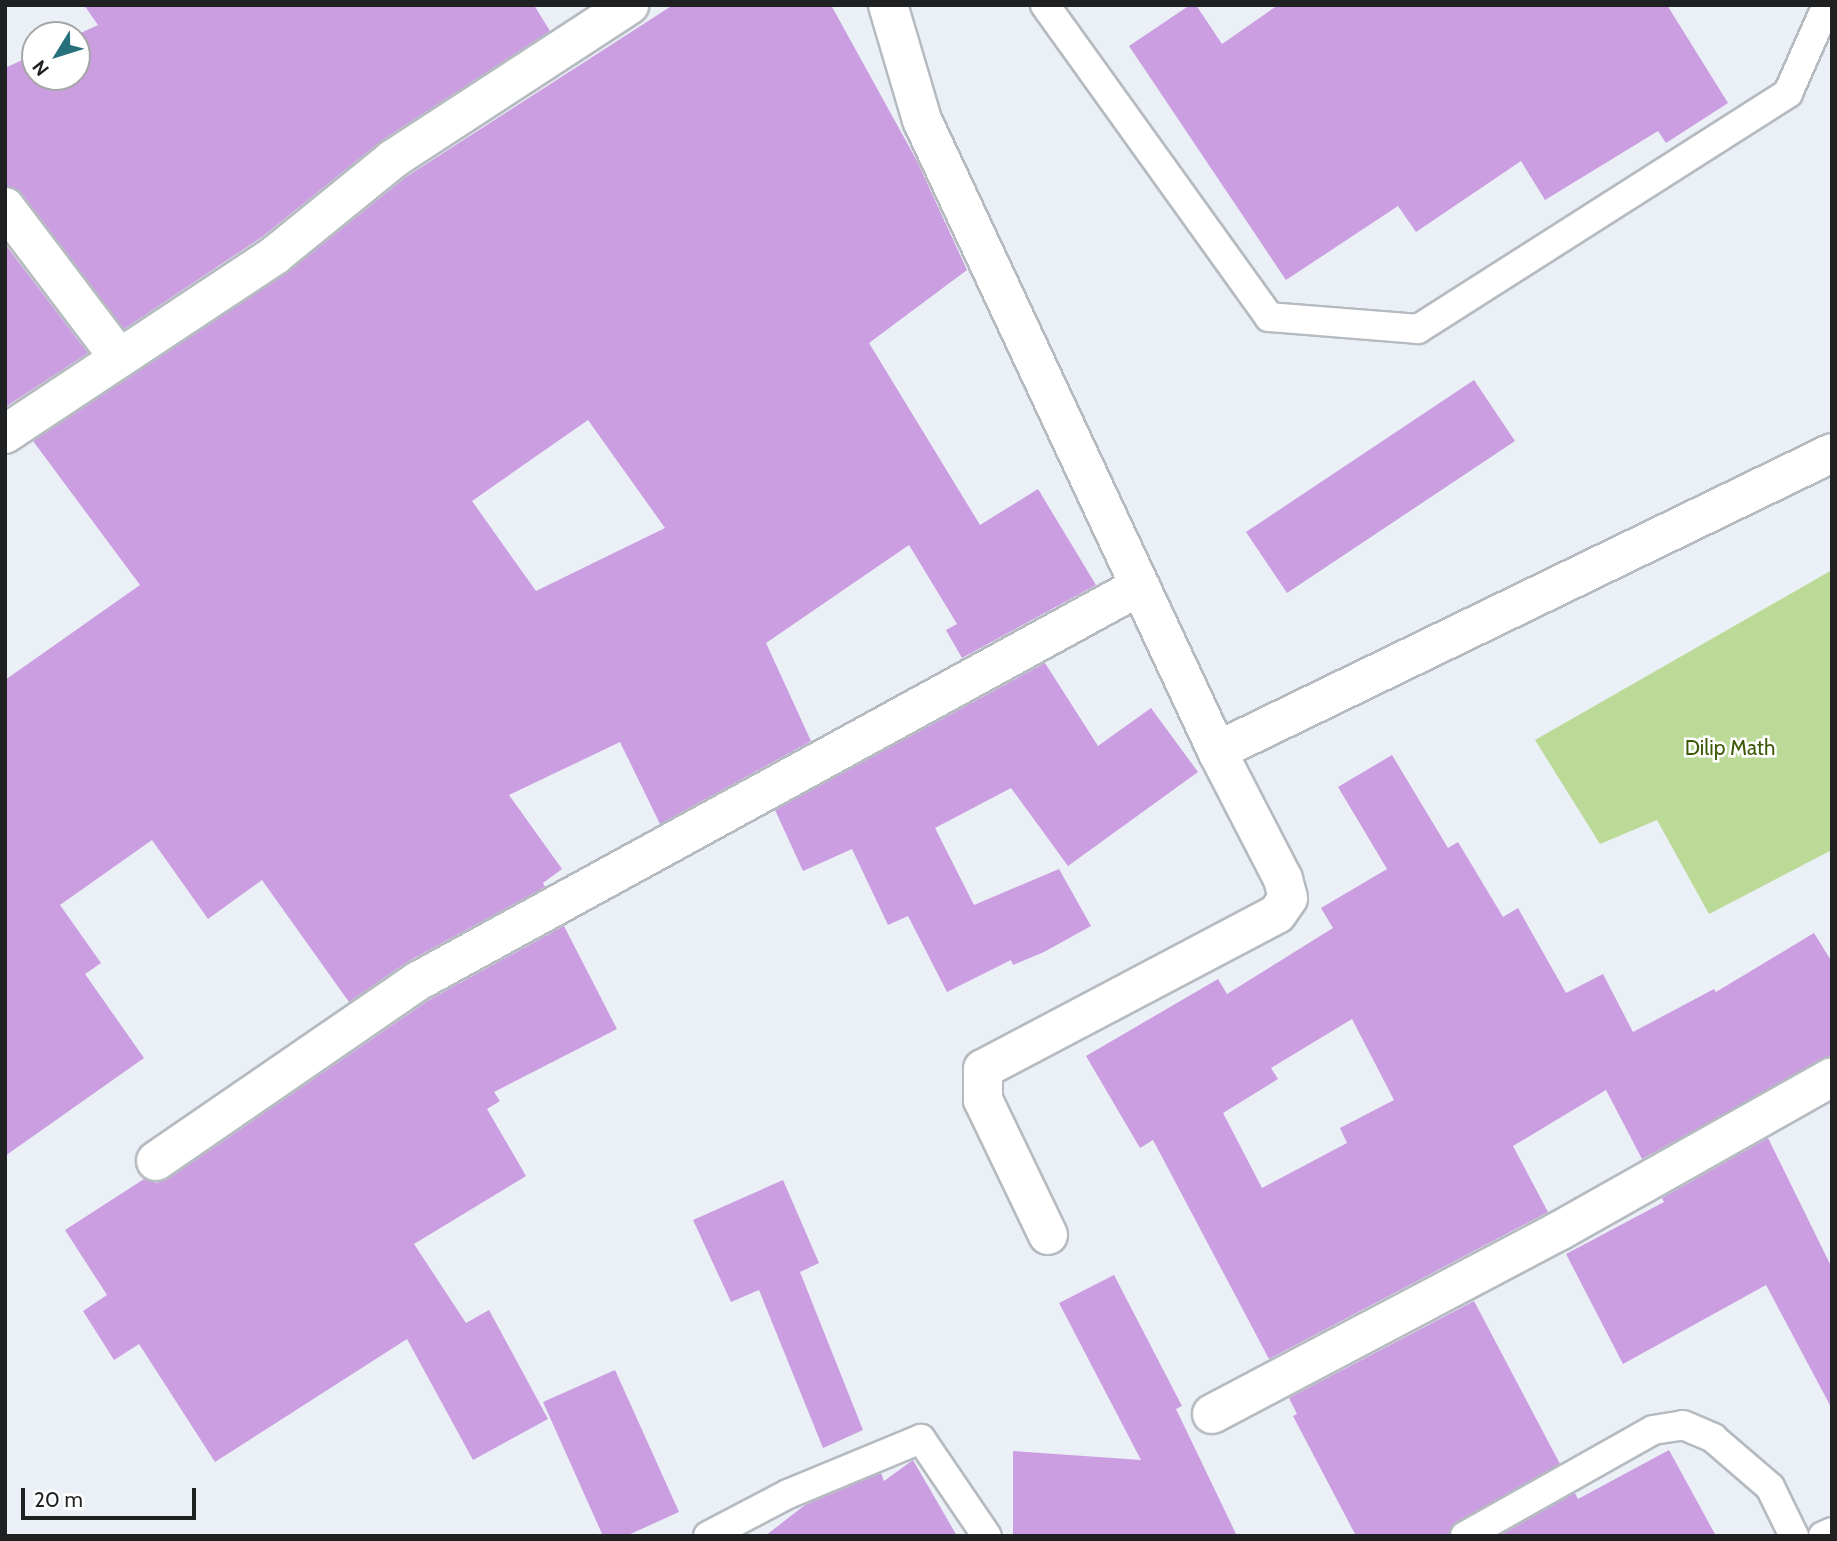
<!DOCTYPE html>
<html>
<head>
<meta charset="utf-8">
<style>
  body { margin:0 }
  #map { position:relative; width:1837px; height:1541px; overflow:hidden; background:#eaf0f5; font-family:Cabin,sans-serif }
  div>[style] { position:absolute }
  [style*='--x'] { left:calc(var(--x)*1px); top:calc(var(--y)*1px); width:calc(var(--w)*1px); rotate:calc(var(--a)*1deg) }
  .green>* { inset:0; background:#bbd997 }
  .building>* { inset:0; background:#cb9ee1 }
  .roads { filter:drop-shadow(2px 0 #b5bbc0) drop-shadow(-2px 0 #b5bbc0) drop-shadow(0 2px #b5bbc0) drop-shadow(0 -2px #b5bbc0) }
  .lane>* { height:28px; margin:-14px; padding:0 14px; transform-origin:14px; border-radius:14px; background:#fff }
  .street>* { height:38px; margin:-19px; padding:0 19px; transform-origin:19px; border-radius:19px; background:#fff }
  span { translate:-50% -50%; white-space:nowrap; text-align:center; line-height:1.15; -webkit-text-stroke:5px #fff; paint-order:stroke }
  .park-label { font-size:21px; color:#3d5905 }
  .frame { position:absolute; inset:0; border:7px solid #1e2022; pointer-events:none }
  .north { position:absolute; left:21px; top:21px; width:70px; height:70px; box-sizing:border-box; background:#fff; border:2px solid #a5a6a7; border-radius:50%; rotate:232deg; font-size:19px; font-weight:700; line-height:28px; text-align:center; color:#1e2022 }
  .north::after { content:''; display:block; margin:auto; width:24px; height:32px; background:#28707c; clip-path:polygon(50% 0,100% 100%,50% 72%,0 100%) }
  .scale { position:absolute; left:21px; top:1488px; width:175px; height:32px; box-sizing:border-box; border:4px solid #1e2022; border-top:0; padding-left:9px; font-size:21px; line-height:24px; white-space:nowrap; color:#1e2022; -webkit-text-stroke:5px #fff; paint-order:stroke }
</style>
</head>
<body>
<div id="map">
  <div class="green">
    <div style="clip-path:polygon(1832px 570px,1832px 850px,1709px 914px,1657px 820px,1600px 844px,1535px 740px)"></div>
  </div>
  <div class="building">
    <div style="clip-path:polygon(84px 5px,534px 5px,550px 31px,381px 141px,262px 237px,124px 329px,22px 194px,5px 186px,5px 68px,35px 54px,35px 77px,77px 77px,76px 35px,98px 25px)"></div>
    <div style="clip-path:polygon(evenodd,673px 5px,831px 5px,917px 161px,967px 270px,869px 343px,980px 525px,1038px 489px,1096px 585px,962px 658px,946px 630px,957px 624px,909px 545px,766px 643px,811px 741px,660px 824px,620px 742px,509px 795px,562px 869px,543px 883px,545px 887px,407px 962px,349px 1002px,262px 880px,208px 919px,152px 840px,60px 905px,101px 963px,85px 974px,144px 1058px,5px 1156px,5px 680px,140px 585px,33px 441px,287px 273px,406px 177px,673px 5px,588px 420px,665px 528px,536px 591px,472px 501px,588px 420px)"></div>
    <div style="clip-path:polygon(1190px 5px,1196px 5px,1222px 44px,1278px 5px,1667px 5px,1728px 103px,1666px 143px,1658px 131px,1545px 200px,1521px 161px,1416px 232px,1398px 206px,1286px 280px,1129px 46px)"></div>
    <div style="clip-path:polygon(5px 244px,88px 353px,7px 406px,5px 403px)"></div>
    <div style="clip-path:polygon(1474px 380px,1515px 441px,1287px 593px,1246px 532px)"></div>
    <div style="clip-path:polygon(1045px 663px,1098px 746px,1151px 708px,1198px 772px,1068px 866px,1011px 788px,935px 828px,974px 905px,1059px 869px,1091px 926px,1044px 952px,1013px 965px,1011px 960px,947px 992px,908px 916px,888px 925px,852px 849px,803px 871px,775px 810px)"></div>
    <div style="clip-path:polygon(evenodd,1392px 755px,1448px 848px,1458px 842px,1503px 917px,1518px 908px,1566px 993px,1603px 974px,1633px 1032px,1714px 989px,1716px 992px,1814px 933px,1832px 962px,1832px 1055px,1642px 1159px,1606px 1090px,1513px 1146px,1548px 1212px,1269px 1359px,1153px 1140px,1140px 1148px,1086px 1056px,1218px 979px,1227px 994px,1333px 928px,1321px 908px,1387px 869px,1338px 787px,1392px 755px,1352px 1019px,1394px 1100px,1340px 1128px,1347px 1143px,1262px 1188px,1223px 1113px,1278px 1079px,1271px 1068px,1352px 1019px)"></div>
    <div style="clip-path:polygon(564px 926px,617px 1029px,494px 1092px,500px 1101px,487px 1109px,526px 1176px,414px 1244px,466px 1323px,489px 1310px,548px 1419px,473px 1460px,407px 1339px,215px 1462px,139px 1344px,114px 1360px,83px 1311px,107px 1295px,65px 1230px,144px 1179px,157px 1183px,168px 1179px,429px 1000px)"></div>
    <div style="clip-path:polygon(1768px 1138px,1832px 1268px,1832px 1409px,1766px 1285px,1623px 1364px,1566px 1254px,1664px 1202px,1662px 1198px)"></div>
    <div style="clip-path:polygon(783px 1180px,819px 1263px,800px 1272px,863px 1430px,823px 1448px,759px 1290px,731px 1302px,693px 1220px)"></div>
    <div style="clip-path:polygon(1114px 1275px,1182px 1406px,1176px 1409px,1237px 1536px,1013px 1536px,1013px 1451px,1141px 1460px,1059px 1303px)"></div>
    <div style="clip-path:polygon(1474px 1301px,1560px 1464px,1457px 1522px,1448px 1536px,1356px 1536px,1293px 1416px,1297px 1414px,1289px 1398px)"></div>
    <div style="clip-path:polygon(615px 1370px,679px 1512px,626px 1536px,603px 1536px,543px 1402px)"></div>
    <div style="clip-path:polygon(1669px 1450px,1716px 1536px,1499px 1536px,1575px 1493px,1578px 1499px)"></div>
    <div style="clip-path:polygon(913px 1460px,957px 1536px,765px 1536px,805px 1505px,881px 1473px,884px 1481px)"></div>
  </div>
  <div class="roads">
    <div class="lane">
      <div style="--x:1045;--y:5;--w:384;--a:54.3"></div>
      <div style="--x:1269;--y:317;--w:149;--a:4.6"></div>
      <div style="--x:1418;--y:329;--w:439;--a:-32.5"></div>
      <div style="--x:1788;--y:93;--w:96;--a:-66.1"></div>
      <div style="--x:708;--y:1536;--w:90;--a:-27.7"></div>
      <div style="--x:788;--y:1494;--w:144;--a:-22.5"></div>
      <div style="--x:921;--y:1439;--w:117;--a:55.8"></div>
      <div style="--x:1465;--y:1536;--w:216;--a:-29.4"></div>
      <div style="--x:1653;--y:1430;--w:30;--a:-9"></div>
      <div style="--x:1683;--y:1425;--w:33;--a:23"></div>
      <div style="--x:1713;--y:1438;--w:75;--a:40.7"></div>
      <div style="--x:1770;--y:1487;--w:55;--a:63.9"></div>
      <div style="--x:1823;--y:1536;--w:10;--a:-24"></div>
    </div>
    <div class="street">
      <div style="--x:888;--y:5;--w:120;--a:73.5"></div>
      <div style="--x:922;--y:120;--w:697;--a:64.94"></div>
      <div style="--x:1217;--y:751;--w:683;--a:-25.85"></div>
      <div style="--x:5;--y:207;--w:189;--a:52.9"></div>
      <div style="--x:5;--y:434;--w:324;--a:-33.5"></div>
      <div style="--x:275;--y:255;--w:152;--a:-39.1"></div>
      <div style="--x:393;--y:159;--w:282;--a:-33.1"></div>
      <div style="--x:156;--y:1161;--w:318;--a:-34.5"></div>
      <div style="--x:418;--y:981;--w:823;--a:-28.68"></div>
      <div style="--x:1048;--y:1235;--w:150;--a:-115.7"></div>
      <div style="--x:983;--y:1100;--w:31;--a:-90"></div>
      <div style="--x:983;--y:1069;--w:332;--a:-27.8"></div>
      <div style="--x:1277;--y:914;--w:19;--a:-55"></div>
      <div style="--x:1288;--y:898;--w:20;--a:-105"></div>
      <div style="--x:1283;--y:879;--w:144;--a:-117.3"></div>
      <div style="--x:1212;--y:1414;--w:392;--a:-27.8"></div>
      <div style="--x:1559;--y:1231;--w:313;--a:-29.4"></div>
    </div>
  </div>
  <div class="park-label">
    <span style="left:1730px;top:748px">Dilip Math</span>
  </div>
  <div class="frame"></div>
  <div class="north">N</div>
  <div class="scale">20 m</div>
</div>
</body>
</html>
